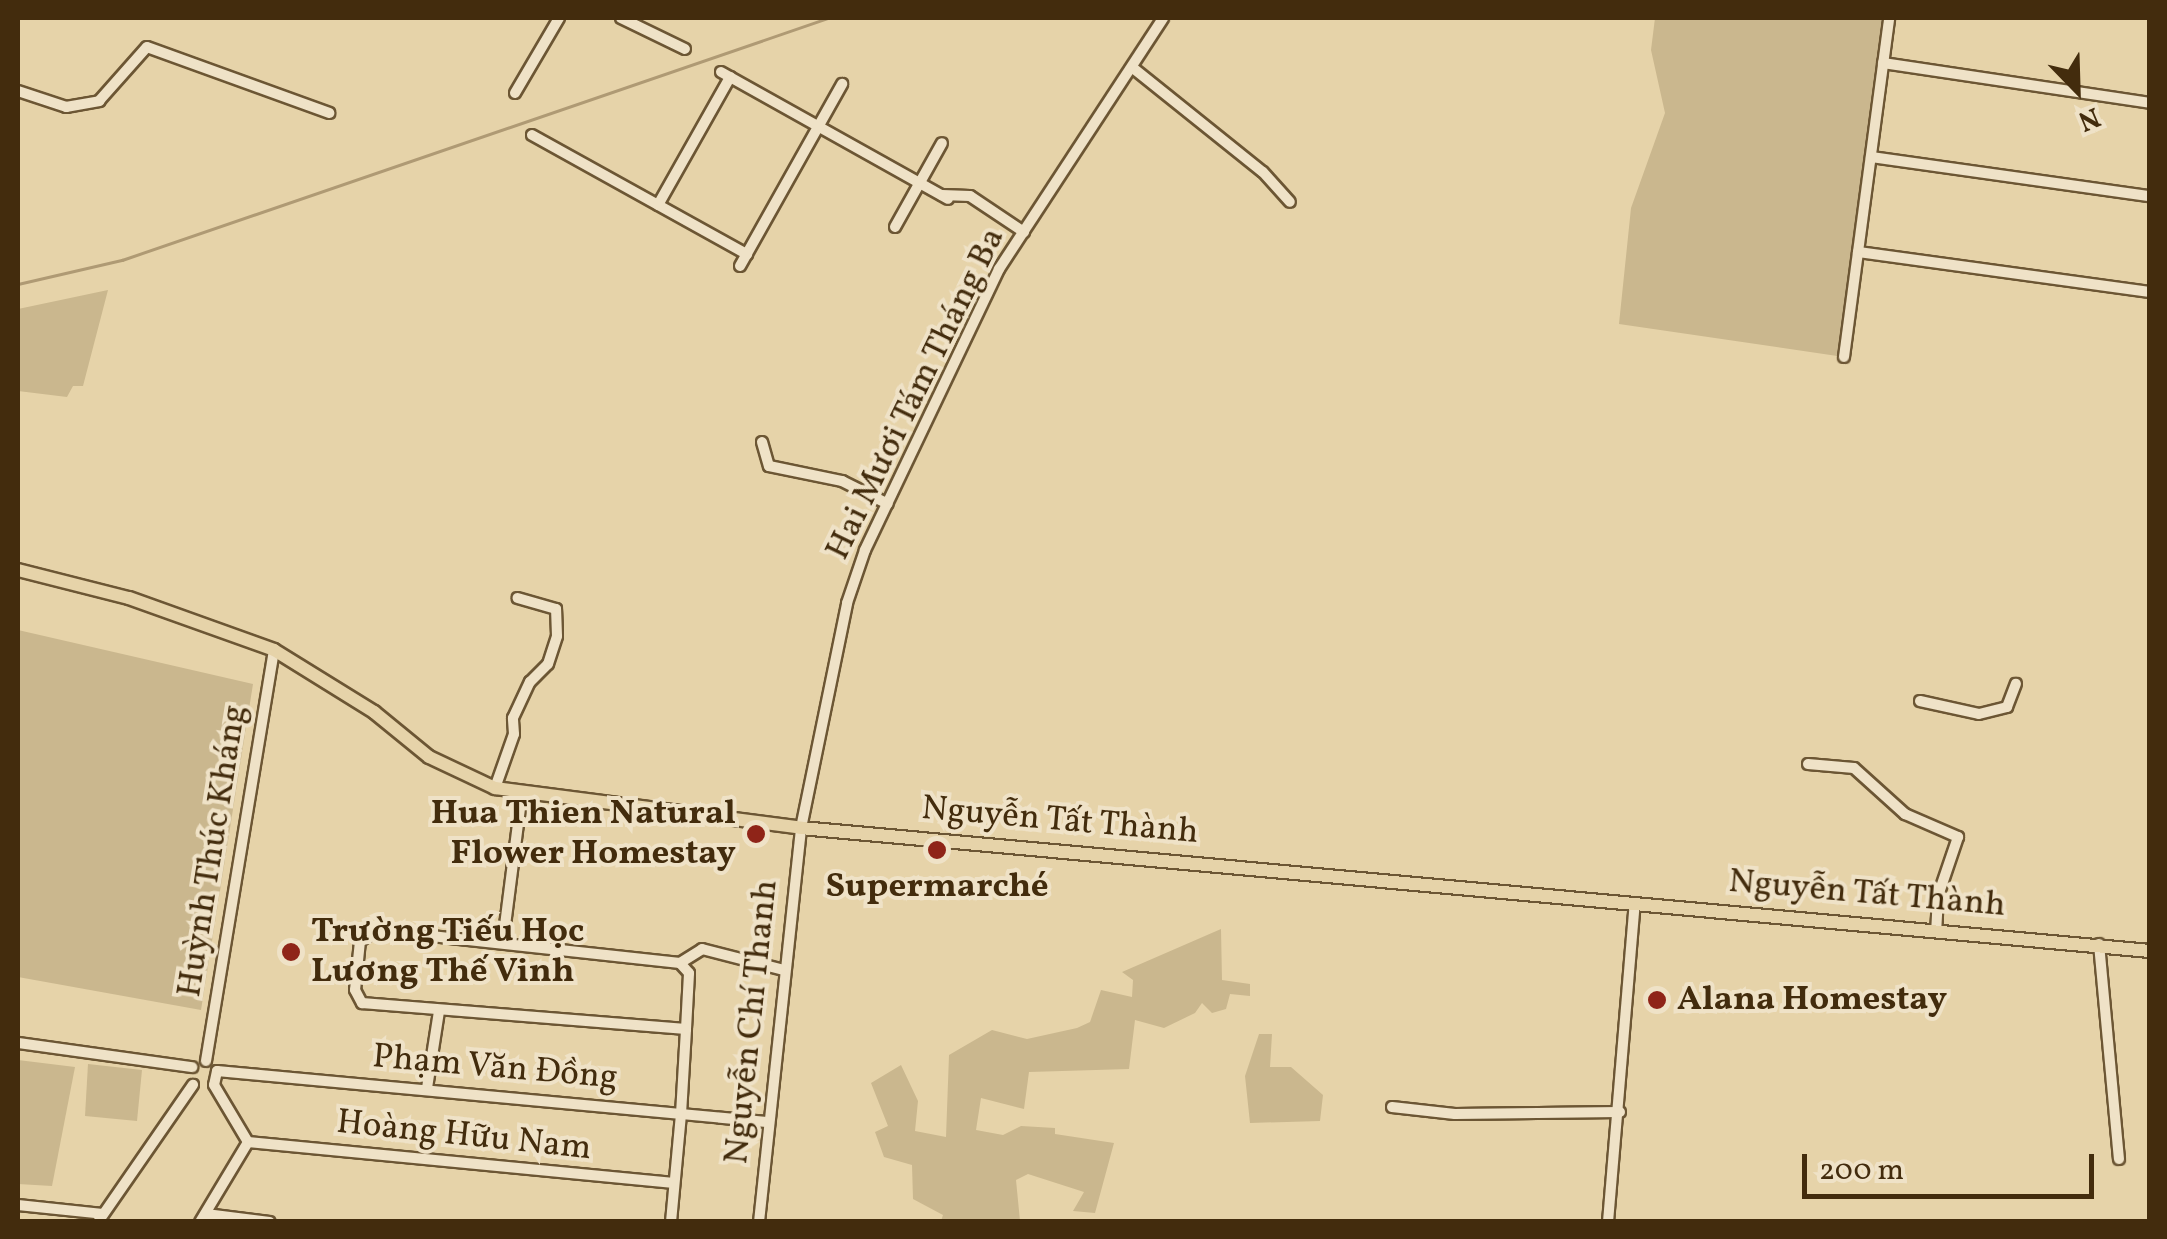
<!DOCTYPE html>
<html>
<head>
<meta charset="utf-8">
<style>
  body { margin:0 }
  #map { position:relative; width:2167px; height:1239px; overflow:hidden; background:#e6d3a9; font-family:Vollkorn,serif }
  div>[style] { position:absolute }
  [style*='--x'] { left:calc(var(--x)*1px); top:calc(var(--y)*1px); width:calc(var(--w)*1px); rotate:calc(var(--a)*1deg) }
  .green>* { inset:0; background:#cab78e }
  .stream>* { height:2.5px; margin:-1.25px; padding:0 1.25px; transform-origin:1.25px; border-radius:1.25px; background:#af9a74 }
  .roads { filter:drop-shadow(2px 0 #6c5634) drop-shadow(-2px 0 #6c5634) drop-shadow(0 2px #6c5634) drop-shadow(0 -2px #6c5634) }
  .minor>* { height:10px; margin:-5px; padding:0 5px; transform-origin:5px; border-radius:5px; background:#efe2c7 }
  .major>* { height:12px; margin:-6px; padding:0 6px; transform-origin:6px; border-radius:6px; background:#e6d3a9 }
  .dots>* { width:28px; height:28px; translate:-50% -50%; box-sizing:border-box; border:5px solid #efe2c7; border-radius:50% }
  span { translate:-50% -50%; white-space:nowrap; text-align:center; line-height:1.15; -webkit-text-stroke:8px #efe2c7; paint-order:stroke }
  .street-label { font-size:35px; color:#432c0d }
  .poi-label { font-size:35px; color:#432c0d; font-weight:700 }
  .right { translate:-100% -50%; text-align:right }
  .left { translate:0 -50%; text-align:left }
  .frame { position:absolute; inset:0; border:20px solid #432c0d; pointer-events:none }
  .north { position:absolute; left:2027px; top:40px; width:100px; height:100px; -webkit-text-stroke:8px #efe2c7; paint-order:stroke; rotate:157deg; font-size:28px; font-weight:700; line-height:40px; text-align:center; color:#432c0d }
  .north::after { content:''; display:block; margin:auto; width:35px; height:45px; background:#432c0d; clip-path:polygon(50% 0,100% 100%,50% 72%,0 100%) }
  .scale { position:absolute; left:1802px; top:1154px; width:292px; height:45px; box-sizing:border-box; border:5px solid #432c0d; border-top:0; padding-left:12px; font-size:30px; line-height:35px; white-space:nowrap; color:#432c0d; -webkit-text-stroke:8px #efe2c7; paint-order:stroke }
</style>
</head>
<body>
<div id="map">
  <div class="green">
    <div style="clip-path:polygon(1655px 18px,1889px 18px,1844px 357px,1619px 324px,1631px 208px,1665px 113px,1651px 50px)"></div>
    <div style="clip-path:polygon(108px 290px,83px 386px,73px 386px,67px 397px,18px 391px,18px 309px)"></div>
    <div style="clip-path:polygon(18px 630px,253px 684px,201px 1010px,18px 977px)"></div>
    <div style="clip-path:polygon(1221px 929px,1222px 980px,1250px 984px,1250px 996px,1230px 994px,1226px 1009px,1212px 1013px,1202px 1003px,1195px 1013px,1164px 1028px,1135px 1020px,1129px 1069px,1029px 1072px,1024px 1109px,981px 1098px,976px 1130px,1003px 1135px,1021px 1126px,1055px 1128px,1055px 1134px,1114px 1143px,1095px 1213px,1073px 1211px,1084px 1192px,1028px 1174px,1016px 1180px,1020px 1221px,941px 1221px,943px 1215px,913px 1199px,912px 1165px,884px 1157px,875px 1132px,888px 1126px,871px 1083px,901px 1065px,918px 1101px,915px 1131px,946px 1137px,949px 1055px,992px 1030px,1027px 1039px,1077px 1028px,1090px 1022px,1101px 990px,1132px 997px,1133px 980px,1122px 972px)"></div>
    <div style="clip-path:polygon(1259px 1034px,1272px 1034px,1270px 1067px,1291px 1067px,1323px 1095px,1320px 1121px,1250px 1123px,1245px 1076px)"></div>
    <div style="clip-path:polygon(18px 1060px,75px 1067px,52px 1186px,18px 1184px)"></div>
    <div style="clip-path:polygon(88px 1064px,142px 1070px,137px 1121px,85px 1116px)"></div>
  </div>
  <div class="stream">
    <div style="--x:18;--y:284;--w:107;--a:-13"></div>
    <div style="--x:122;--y:260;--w:746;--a:-18.92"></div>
  </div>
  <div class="roads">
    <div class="minor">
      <div style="--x:621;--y:18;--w:71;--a:25.8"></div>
      <div style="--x:1883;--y:63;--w:270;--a:8.5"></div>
      <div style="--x:1133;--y:68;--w:166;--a:38.7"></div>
      <div style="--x:1263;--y:172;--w:40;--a:48"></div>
      <div style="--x:721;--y:72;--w:260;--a:29.2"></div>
      <div style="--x:18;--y:91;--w:51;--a:18.4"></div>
      <div style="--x:66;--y:107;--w:34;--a:-10"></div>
      <div style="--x:99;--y:101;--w:72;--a:-48.4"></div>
      <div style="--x:147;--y:47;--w:194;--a:19.9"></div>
      <div style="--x:515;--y:93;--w:87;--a:-59.6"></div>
      <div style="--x:532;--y:135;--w:246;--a:29"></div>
      <div style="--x:1871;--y:157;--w:282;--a:8"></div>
      <div style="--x:942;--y:195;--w:28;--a:2"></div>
      <div style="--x:970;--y:196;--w:65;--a:33.7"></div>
      <div style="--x:658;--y:205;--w:147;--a:-60.6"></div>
      <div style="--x:895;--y:227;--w:96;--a:-60.8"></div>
      <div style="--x:1858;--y:252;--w:295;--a:7.8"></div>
      <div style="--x:740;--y:266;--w:209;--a:-60.7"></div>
      <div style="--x:1844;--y:357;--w:342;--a:-82.4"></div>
      <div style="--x:762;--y:442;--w:25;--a:74"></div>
      <div style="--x:769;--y:466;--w:75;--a:11.6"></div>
      <div style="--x:842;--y:481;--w:51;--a:26.6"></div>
      <div style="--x:1920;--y:701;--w:60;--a:12.4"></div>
      <div style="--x:1979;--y:714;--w:29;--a:-14"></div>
      <div style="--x:2007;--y:707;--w:25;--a:-69"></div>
      <div style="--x:1808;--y:764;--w:46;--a:5"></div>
      <div style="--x:1854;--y:768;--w:69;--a:42"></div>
      <div style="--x:1905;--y:814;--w:58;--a:23.5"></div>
      <div style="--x:1958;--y:837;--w:62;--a:108.7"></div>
      <div style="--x:1938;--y:896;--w:36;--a:93"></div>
      <div style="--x:495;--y:788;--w:57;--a:-70.6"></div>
      <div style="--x:514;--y:734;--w:16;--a:-94"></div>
      <div style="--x:513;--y:718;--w:40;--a:-65"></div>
      <div style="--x:530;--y:682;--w:25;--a:-45"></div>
      <div style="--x:548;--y:664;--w:29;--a:-72"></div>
      <div style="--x:557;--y:636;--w:27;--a:-92"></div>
      <div style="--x:556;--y:609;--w:40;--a:-164"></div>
      <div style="--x:503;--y:941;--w:149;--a:-82.7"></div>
      <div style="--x:2099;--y:944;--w:216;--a:84.7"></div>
      <div style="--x:680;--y:963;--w:26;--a:-32"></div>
      <div style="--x:702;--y:949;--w:85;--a:14.4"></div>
      <div style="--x:18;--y:1043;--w:176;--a:7.9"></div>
      <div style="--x:206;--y:1061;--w:417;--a:-80.6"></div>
      <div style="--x:217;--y:1071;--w:552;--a:5.3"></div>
      <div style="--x:217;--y:1071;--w:14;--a:102"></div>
      <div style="--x:214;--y:1085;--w:66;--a:59.2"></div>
      <div style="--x:427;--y:1088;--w:78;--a:-81.1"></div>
      <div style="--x:1392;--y:1107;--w:63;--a:6.3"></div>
      <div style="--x:1455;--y:1114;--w:165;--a:-0.7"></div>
      <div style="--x:248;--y:1142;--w:428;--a:5.5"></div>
      <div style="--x:18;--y:1205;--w:85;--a:6"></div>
      <div style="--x:206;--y:1214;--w:64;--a:7.1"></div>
      <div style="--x:98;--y:1222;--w:167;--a:-55.3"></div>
      <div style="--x:200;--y:1222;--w:93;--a:-59"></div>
      <div style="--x:671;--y:1222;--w:108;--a:-84.7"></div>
      <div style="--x:681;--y:1114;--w:85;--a:-86.6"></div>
      <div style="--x:686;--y:1029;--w:56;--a:-86.9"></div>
      <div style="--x:689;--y:973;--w:13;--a:-132"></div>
      <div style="--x:680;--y:963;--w:306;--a:-173.8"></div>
      <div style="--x:376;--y:930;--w:19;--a:145"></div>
      <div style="--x:360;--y:941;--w:49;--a:95.8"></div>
      <div style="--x:355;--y:990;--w:15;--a:62"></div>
      <div style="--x:362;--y:1003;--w:325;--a:4.6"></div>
      <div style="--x:759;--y:1222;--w:396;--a:-83.9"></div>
      <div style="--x:801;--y:828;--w:230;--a:-78.4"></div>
      <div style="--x:847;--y:603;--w:56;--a:-71.2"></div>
      <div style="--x:865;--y:550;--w:311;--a:-64.5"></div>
      <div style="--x:999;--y:269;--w:300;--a:-56.8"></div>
      <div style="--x:1608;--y:1222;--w:320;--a:-85.2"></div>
    </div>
    <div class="major">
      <div style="--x:18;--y:570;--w:114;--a:14.2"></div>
      <div style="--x:129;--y:598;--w:154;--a:19.7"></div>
      <div style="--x:274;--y:650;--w:118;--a:31.8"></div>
      <div style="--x:374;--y:712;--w:71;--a:39.3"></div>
      <div style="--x:429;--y:757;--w:73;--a:25.2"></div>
      <div style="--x:495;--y:788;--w:309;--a:7.4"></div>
      <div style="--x:801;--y:828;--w:1355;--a:5.21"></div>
    </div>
  </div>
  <div class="dots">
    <div style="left:756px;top:834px;background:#8f2418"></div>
    <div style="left:937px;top:850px;background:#8f2418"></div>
    <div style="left:291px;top:952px;background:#8f2418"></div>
    <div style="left:1657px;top:1000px;background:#8f2418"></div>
  </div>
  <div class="street-label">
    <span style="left:916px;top:394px;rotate:-64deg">Hai Mươi Tám Tháng Ba</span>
    <span style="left:1060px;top:821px;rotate:5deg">Nguyễn Tất Thành</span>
    <span style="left:213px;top:851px;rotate:-81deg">Huỳnh Thúc Kháng</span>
    <span style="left:1867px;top:894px;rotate:5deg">Nguyễn Tất Thành</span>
    <span style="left:752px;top:1022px;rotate:-84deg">Nguyễn Chí Thanh</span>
    <span style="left:495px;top:1068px;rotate:5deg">Phạm Văn Đồng</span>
    <span style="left:464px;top:1136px;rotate:6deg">Hoàng Hữu Nam</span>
  </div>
  <div class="poi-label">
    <span class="right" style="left:736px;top:834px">Hua Thien Natural<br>Flower Homestay</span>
    <span style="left:937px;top:887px">Supermarché</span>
    <span class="left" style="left:311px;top:952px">Trường Tiếu Học<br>Lương Thế Vinh</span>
    <span class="left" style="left:1677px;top:1000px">Alana Homestay</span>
  </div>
  <div class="frame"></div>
  <div class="north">N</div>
  <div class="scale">200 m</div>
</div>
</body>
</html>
